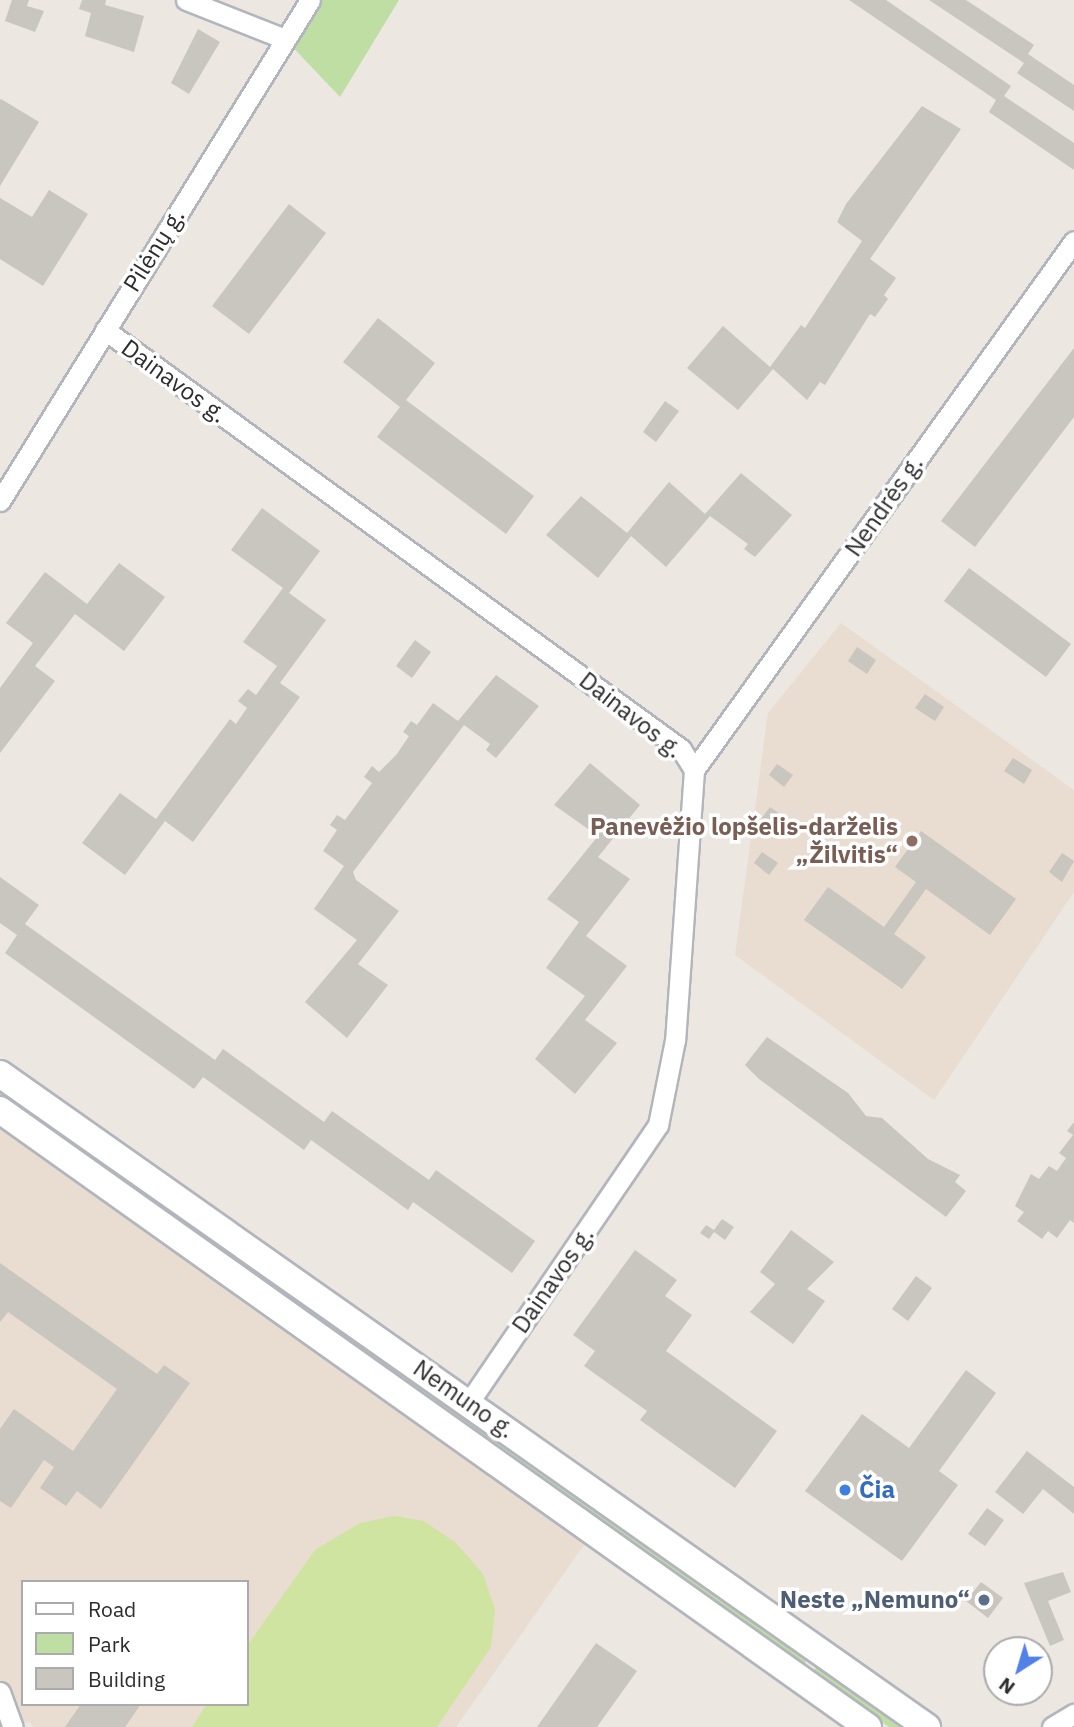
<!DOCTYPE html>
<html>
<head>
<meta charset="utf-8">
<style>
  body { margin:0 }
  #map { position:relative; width:1074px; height:1727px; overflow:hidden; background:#ede7e1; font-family:"IBM Plex Sans",sans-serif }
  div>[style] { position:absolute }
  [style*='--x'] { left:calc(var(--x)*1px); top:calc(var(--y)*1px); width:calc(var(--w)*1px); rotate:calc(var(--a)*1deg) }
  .education>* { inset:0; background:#e8ddd0 }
  .green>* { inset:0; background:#bedea4 }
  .pitch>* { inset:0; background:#cfe4a1 }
  .building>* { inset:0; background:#c9c5bf }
  .roads { filter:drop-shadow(2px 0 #b2b5bc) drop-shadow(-2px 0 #b2b5bc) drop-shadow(0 2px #b2b5bc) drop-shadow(0 -2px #b2b5bc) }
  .minor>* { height:19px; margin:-9.5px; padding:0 9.5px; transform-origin:9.5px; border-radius:9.5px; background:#fff }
  .secondary>* { height:26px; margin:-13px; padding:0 13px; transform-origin:13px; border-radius:13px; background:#fff }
  .dots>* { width:19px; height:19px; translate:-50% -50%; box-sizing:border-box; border:4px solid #fff; border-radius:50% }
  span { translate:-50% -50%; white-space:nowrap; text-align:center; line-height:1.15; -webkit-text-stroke:7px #fff; paint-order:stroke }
  .street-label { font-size:24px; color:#2d2d2d }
  .education-label { font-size:24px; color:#785e54; font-weight:700 }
  .right { translate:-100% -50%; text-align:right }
  .shop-label { font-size:24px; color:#366cbe; font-weight:700 }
  .left { translate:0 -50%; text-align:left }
  .service-label { font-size:24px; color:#4e5e75; font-weight:700 }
  .legend { position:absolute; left:21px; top:1580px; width:228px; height:126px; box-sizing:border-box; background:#fff; border:2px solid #ababab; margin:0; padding:9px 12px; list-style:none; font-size:21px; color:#2d2d2d }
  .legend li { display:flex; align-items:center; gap:14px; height:35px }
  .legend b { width:35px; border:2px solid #ababab }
  .north { position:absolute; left:983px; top:1636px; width:70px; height:70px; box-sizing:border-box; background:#fff; border:2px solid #ababab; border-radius:50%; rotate:217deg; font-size:19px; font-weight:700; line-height:28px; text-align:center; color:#2d2d2d }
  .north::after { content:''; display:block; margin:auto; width:24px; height:32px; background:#5280e9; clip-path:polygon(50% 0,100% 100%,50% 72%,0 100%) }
</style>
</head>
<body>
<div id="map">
  <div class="education">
    <div style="clip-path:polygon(841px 623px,1074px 790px,1074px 892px,934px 1100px,735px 955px,768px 713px)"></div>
    <div style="clip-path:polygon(evenodd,0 1128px,586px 1542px,456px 1727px,33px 1727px,30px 1722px,0 1727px,0 1128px,23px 1582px,247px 1582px,247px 1704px,23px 1704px,23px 1582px)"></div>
  </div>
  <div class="green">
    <div style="clip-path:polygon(310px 0,399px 0,340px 97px,285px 39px)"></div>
    <div style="clip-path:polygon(0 1087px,427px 1387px,421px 1395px,0 1098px)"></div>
    <div style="clip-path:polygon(436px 1393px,808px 1658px,803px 1666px,430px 1402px)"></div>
    <div style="clip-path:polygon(818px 1665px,904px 1727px,889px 1727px,813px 1672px)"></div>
  </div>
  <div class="pitch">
    <div style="clip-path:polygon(394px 1516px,424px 1521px,456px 1543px,483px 1574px,495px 1609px,491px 1647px,437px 1727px,192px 1727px,207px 1704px,247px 1704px,247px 1646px,315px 1550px,360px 1523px)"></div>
  </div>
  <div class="building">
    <div style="clip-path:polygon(12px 0,29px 0,27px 6px,44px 11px,35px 32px,5px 21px)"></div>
    <div style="clip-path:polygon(82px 0,106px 0,105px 5px,144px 16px,134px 52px,85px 36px,91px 13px,79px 9px)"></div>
    <div style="clip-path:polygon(849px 0,886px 0,1011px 86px,1004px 96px,1074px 143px,1074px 170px,989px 112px,996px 100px)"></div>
    <div style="clip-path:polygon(929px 0,966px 0,1034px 45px,1028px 54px,1074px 85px,1074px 111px,1017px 73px,1024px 63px)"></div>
    <div style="clip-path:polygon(198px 29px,220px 42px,189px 94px,171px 83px)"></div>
    <div style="clip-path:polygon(1px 99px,39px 122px,0 186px,0 100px)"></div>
    <div style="clip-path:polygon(922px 106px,961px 129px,870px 259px,896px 278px,884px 295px,888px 299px,875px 317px,870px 314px,825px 385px,820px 382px,807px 400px,773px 369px,738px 410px,687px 368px,723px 326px,770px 367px,801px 325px,805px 328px,862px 241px,837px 222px,846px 204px)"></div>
    <div style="clip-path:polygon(49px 190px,88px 214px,43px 286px,0 259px,0 198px,32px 217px)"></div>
    <div style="clip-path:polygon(289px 204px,326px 233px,249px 334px,212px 306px)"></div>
    <div style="clip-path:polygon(378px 318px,435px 363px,406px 400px,534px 496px,506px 534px,377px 437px,400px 407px,343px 362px)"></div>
    <div style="clip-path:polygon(1074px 348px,1074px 417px,975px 547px,941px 521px)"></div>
    <div style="clip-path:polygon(665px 401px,679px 411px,656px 442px,643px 432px)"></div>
    <div style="clip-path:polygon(741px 473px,792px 515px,755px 557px,744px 549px,748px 544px,710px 516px,666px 567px,631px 536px,598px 578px,546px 535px,581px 496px,627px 533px,669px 482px,705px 514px)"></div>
    <div style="clip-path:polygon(262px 508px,320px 551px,289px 593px,326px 620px,280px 683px,300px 697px,193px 842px,165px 821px,125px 875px,82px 843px,120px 793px,156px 819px,230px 719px,236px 724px,247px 708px,238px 701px,248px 689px,256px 695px,277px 666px,243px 642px,283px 588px,231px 550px)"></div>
    <div style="clip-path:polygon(119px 563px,165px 597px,124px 651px,75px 614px,35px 666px,55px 681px,0 753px,0 688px,33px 643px,6px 623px,45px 572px,87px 604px)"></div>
    <div style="clip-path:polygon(969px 568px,1071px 644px,1046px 677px,944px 601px)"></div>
    <div style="clip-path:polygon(415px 640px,431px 652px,412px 678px,396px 666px)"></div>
    <div style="clip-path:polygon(857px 647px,876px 660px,867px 674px,848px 661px)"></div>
    <div style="clip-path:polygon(496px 675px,539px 706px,496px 758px,486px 750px,490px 744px,464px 725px,353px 872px,356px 880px,399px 911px,358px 964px,388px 985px,347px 1038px,305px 1002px,357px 940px,314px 909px,344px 866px,323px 851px,337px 830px,330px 825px,337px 815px,345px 820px,372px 783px,364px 777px,372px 766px,379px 772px,397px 754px,409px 736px,403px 732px,411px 721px,417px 725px,433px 703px,458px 721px)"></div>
    <div style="clip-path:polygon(925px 694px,944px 707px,935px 721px,915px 708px)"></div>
    <div style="clip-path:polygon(1013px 758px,1032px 770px,1024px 784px,1004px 771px)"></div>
    <div style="clip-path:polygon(590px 763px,640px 805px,598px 857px,630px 879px,586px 936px,627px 966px,585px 1020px,617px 1043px,575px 1094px,535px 1059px,585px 996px,546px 968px,579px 922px,547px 899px,598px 836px,554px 805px)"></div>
    <div style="clip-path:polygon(777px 764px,793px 775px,784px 787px,769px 775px)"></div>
    <div style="clip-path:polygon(770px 807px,785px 818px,777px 830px,761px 819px)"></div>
    <div style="clip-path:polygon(921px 831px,1016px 899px,990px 935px,926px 889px,894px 934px,926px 957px,902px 989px,804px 920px,828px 887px,884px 927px,916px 882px,895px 867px)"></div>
    <div style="clip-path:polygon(762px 852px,778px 863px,769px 875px,754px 863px)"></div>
    <div style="clip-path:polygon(1062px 853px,1074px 861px,1062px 882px,1049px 872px)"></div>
    <div style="clip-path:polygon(0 877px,39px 905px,25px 924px,215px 1060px,223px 1049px,324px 1122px,332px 1111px,429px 1180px,436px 1170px,535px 1241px,512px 1273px,413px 1202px,408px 1210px,311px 1140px,304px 1150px,203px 1077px,194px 1089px,5px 953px,17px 935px,0 923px)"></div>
    <div style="clip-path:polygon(767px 1037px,848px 1093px,866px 1116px,882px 1118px,928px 1159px,960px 1175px,955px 1182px,966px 1191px,946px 1217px,759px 1079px,745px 1065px)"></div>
    <div style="clip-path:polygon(1074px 1122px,1074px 1223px,1070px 1220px,1057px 1238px,1048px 1231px,1042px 1239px,1017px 1221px,1024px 1212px,1015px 1206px,1031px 1174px,1039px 1179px,1049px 1166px,1057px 1171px,1066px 1158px,1059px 1153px,1073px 1135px,1067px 1131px)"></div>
    <div style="clip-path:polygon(722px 1219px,734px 1227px,725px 1240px,714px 1232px,709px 1239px,700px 1233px,706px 1225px,714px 1230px)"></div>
    <div style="clip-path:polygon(791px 1230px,834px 1262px,807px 1289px,825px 1301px,793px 1344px,750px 1312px,775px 1284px,760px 1272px)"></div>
    <div style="clip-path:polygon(635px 1250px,677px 1280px,665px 1296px,692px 1315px,666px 1351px,777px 1431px,735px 1488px,640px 1420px,647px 1411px,584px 1366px,595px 1351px,573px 1335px)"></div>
    <div style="clip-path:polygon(0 1263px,157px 1374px,164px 1365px,190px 1383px,101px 1509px,77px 1491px,66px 1506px,40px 1488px,54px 1467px,44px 1460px,11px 1508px,0 1501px,0 1429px,14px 1409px,73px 1451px,117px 1389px,8px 1312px,0 1322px)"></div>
    <div style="clip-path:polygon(916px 1276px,932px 1288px,908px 1321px,892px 1309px)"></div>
    <div style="clip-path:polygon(966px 1370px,996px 1393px,939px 1471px,958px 1485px,902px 1561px,805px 1491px,862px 1414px,909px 1448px)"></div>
    <div style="clip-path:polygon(1027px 1451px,1074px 1487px,1074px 1514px,1043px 1489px,1023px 1514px,995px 1492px)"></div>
    <div style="clip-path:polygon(987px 1508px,1004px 1520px,985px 1546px,968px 1534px)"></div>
    <div style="clip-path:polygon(1063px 1572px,1071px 1592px,1048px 1601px,1064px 1640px,1050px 1646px,1024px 1583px)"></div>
    <div style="clip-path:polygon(981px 1582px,1003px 1598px,988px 1618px,966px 1601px)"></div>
    <div style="clip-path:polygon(596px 1643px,637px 1671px,597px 1727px,537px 1727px)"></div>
    <div style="clip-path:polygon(81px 1704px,141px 1704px,125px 1727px,65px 1727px)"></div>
  </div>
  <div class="roads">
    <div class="minor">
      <div style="--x:186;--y:0;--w:106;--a:21.5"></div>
      <div style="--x:105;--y:330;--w:712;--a:36.03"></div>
      <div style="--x:681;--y:749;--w:25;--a:58"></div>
      <div style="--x:694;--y:770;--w:271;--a:94"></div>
      <div style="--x:675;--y:1040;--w:87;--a:101.3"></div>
      <div style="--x:658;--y:1125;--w:335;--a:124.3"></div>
      <div style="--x:0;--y:501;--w:589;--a:-58.25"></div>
      <div style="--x:694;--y:770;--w:651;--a:-54.31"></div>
      <div style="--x:0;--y:1692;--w:37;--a:70"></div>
      <div style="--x:1052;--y:1727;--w:26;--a:-31"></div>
    </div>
    <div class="secondary">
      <div style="--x:0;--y:1074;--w:1134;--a:35.16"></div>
      <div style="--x:0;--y:1110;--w:1065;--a:35.41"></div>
    </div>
  </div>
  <div class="dots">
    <div style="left:912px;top:841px;background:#8d6e63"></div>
    <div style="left:845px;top:1490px;background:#3f7fe0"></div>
    <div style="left:984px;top:1600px;background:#5c6f8a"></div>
  </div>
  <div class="street-label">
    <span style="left:154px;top:250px;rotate:-58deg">Pilėnų g.</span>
    <span style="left:174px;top:381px;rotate:36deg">Dainavos g.</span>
    <span style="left:884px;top:506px;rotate:-55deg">Nendrės g.</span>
    <span style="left:631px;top:715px;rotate:38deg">Dainavos g.</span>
    <span style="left:553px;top:1280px;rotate:-55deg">Dainavos g.</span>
    <span style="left:464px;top:1399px;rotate:35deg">Nemuno g.</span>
  </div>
  <div class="education-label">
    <span class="right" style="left:898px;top:841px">Panevėžio lopšelis-darželis<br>„Žilvitis“</span>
  </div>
  <div class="shop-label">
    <span class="left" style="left:859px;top:1490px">Čia</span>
  </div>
  <div class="service-label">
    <span class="right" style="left:970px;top:1600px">Neste „Nemuno“</span>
  </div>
  <ul class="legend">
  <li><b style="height:9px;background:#fff"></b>Road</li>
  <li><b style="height:19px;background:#bedea4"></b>Park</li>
  <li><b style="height:19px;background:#c9c5bf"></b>Building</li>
  </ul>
  <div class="north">N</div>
</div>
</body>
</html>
